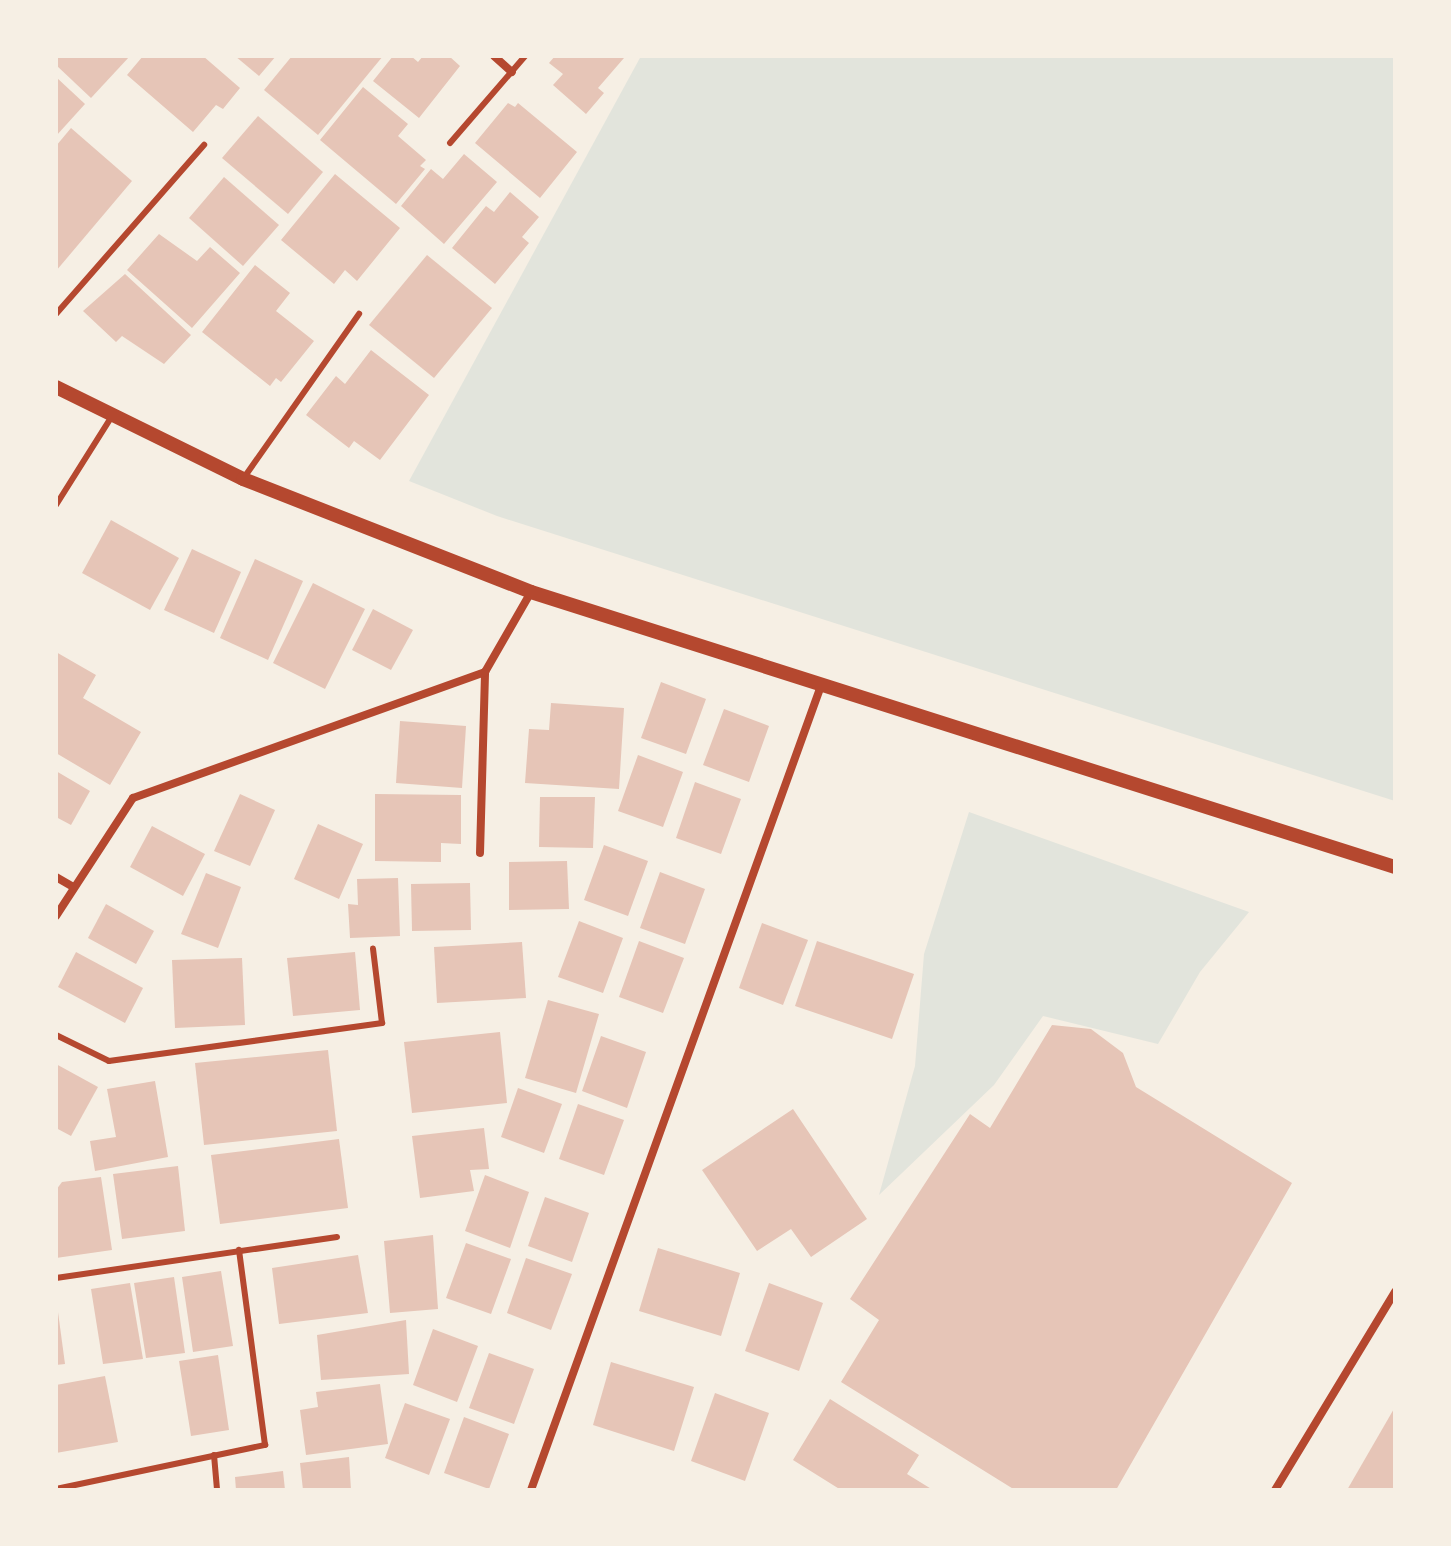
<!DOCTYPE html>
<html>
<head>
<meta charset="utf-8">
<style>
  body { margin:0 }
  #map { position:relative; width:1451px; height:1546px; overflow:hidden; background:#f6efe4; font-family:"Libre Baskerville",serif }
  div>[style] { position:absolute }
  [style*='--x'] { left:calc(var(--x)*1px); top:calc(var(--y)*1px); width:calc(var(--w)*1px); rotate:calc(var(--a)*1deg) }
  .green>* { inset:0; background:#e2e4dc }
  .building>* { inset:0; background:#e6c5b7 }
  .service>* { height:6px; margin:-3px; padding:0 3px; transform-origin:3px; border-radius:3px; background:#b5482f }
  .minor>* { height:8px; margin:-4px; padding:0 4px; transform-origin:4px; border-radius:4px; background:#b5482f }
  .tertiary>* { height:14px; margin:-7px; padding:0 7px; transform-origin:7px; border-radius:7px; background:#b5482f }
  span { translate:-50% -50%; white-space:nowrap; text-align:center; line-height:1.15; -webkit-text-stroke:6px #f6efe4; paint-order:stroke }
  .frame { position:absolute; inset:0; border:58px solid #f6efe4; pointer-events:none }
</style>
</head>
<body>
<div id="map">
  <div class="green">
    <div style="clip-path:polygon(641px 56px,1395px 56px,1395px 801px,497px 516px,409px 481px)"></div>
    <div style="clip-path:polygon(969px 812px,1249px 912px,1200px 972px,1158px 1044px,1043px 1016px,994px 1085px,879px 1195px,915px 1066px,924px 954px)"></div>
  </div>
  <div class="building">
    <div style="clip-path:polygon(56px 56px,130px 56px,91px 98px,56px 65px)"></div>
    <div style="clip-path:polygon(143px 56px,203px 56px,240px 88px,223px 109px,216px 105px,193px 132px,127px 75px)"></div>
    <div style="clip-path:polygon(235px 56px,276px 56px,259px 76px)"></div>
    <div style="clip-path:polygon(292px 56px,383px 56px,318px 135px,264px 90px)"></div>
    <div style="clip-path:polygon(393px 56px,411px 56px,418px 62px,423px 56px,449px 56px,460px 66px,419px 118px,373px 81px)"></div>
    <div style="clip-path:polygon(555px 56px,622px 56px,624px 58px,598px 88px,604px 93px,586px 114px,553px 85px,563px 74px,549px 63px)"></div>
    <div style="clip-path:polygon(56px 77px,85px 104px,56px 136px)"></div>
    <div style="clip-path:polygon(363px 87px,408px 124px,398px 136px,426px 160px,420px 166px,425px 169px,396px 204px,320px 140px)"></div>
    <div style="clip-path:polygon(508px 103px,515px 107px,518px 103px,577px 152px,540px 198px,475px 143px)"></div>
    <div style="clip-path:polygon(258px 116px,323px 172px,288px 214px,222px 158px)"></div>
    <div style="clip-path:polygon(71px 128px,132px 181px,56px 271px,56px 146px)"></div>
    <div style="clip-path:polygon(464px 154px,497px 182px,444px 244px,401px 206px,431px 169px,443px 179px)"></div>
    <div style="clip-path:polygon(335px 174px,400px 228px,357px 281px,345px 270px,334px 284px,281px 240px)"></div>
    <div style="clip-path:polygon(224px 177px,279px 225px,243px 266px,189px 218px)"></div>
    <div style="clip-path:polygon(510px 192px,539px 217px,522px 237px,529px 243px,495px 284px,452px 248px,486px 206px,494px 212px)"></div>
    <div style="clip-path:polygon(159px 234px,197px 261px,210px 247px,240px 273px,192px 328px,127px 270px)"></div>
    <div style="clip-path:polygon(427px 255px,492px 308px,434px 378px,369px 325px)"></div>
    <div style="clip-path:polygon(255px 265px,290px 293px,276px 311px,314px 341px,281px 382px,276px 378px,270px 386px,202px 332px)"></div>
    <div style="clip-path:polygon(125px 274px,191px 335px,164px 364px,122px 336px,116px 342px,83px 311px)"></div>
    <div style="clip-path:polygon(371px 350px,429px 395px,380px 460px,354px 441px,349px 448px,306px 415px,336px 376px,345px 384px)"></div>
    <div style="clip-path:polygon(111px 520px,179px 558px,150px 610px,82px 573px)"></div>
    <div style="clip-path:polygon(192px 549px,241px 572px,214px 633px,164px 610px)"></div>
    <div style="clip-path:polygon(255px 559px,303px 581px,268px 660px,220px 638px)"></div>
    <div style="clip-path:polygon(313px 583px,365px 609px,325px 689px,273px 663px)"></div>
    <div style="clip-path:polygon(373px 609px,413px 630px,391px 670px,352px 650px)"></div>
    <div style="clip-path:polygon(56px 652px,96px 675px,83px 698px,141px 732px,110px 785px,56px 753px)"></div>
    <div style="clip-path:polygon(661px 682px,706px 699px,686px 754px,641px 738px)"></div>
    <div style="clip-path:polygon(551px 703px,624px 708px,619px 789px,525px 783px,529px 729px,549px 730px)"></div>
    <div style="clip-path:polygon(724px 709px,769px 726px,749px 782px,703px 765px)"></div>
    <div style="clip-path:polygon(400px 721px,466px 726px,462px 788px,396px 783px)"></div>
    <div style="clip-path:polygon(638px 755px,683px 772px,663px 827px,618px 811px)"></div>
    <div style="clip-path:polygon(56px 771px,90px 791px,71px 825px,56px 817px)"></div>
    <div style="clip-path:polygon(695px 782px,741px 799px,721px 854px,676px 838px)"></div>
    <div style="clip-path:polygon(240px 794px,275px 810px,250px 866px,214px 851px)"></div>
    <div style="clip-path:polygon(375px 794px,461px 795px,461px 844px,441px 843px,441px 862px,375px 861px)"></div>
    <div style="clip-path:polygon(540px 797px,595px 797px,593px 848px,539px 847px)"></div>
    <div style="clip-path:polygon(318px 824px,363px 844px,339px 899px,294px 879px)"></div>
    <div style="clip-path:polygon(152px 826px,205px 854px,183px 896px,130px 867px)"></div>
    <div style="clip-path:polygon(604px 845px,648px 861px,628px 916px,584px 900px)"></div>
    <div style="clip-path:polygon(567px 861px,569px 909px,509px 910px,509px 862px)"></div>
    <div style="clip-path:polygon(660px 872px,705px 889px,685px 944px,640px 928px)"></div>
    <div style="clip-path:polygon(206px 873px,241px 887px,218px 948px,181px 934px)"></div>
    <div style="clip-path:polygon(398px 878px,400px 936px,350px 938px,348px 904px,358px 905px,357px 879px)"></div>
    <div style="clip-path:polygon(470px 883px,471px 930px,412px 931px,411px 884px)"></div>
    <div style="clip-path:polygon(106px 904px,154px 931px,136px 964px,88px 938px)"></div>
    <div style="clip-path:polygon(579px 921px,623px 938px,603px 993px,558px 977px)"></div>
    <div style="clip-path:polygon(762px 923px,808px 940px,783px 1005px,739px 988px)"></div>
    <div style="clip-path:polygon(639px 941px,684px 958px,663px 1013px,619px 997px)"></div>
    <div style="clip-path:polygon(817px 941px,914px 974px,892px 1039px,795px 1006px)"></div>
    <div style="clip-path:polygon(522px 942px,526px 998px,437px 1003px,434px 947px)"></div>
    <div style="clip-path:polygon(76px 952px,143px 988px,125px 1023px,58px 987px)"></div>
    <div style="clip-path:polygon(355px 952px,360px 1010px,293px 1016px,287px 958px)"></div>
    <div style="clip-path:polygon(242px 958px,245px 1025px,175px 1028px,172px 960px)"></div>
    <div style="clip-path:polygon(548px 1000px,599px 1014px,576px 1093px,525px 1078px)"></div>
    <div style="clip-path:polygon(1052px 1025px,1091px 1029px,1123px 1053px,1136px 1087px,1292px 1183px,1116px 1490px,1015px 1490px,841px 1382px,879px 1320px,850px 1299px,970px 1114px,990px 1128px)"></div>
    <div style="clip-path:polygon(500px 1032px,507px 1103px,412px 1113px,404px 1042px)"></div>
    <div style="clip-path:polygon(601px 1036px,646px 1052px,627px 1108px,582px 1091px)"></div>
    <div style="clip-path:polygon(328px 1050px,337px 1131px,204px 1145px,195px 1063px)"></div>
    <div style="clip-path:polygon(56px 1064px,98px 1087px,71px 1136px,56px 1128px)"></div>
    <div style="clip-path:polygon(155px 1081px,168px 1157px,95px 1171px,90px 1141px,116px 1137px,107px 1089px)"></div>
    <div style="clip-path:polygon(518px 1088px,562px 1104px,544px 1153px,501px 1137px)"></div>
    <div style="clip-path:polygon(578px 1104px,624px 1120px,604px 1175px,559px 1159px)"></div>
    <div style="clip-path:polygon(793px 1109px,867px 1219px,811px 1257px,791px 1229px,757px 1251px,702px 1170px)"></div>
    <div style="clip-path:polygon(484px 1128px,489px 1169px,470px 1170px,474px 1191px,420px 1198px,412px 1136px)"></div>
    <div style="clip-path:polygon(339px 1139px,348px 1208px,220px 1224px,211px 1155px)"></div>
    <div style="clip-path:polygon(178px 1166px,185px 1231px,122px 1239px,113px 1174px)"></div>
    <div style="clip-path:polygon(485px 1175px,529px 1192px,510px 1248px,465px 1231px)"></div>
    <div style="clip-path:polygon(101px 1177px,112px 1250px,56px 1258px,56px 1190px,62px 1182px)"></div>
    <div style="clip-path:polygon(545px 1197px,589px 1213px,572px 1262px,528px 1246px)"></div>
    <div style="clip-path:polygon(433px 1235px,438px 1309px,390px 1313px,384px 1241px)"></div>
    <div style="clip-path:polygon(466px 1243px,511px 1259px,491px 1314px,446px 1298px)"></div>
    <div style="clip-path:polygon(658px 1248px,740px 1273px,721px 1336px,639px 1311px)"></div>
    <div style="clip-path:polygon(358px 1255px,368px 1313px,279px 1324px,272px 1268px)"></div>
    <div style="clip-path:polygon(526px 1258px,572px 1274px,551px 1330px,507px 1313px)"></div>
    <div style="clip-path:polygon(221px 1271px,233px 1346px,193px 1352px,182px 1277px)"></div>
    <div style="clip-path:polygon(174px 1277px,185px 1353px,146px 1358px,134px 1283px)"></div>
    <div style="clip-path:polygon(130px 1283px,143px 1359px,103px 1364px,91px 1289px)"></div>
    <div style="clip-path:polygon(769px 1283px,823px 1303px,799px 1371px,745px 1351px)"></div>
    <div style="clip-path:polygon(58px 1312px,65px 1364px,56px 1365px,56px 1313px)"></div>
    <div style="clip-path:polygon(406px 1320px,409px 1374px,321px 1380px,317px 1335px)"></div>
    <div style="clip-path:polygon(433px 1329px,478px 1346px,457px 1402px,413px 1385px)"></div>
    <div style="clip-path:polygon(489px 1353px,534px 1369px,514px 1424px,469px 1408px)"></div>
    <div style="clip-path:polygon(218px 1355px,229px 1430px,191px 1436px,179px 1361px)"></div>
    <div style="clip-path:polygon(611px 1362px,694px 1387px,674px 1451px,593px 1425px)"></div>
    <div style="clip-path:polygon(105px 1376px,118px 1442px,56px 1453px,56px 1385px)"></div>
    <div style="clip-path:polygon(380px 1384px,388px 1444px,306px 1455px,300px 1410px,318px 1407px,316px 1392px)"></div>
    <div style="clip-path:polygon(715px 1393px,769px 1413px,745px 1481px,691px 1461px)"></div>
    <div style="clip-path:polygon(830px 1399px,919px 1455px,907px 1474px,933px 1490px,841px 1490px,793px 1460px)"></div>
    <div style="clip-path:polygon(405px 1403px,450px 1419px,429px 1475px,385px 1458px)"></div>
    <div style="clip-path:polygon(1395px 1407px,1395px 1490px,1347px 1490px)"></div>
    <div style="clip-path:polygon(464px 1417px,509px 1434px,489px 1489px,444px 1473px)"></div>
    <div style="clip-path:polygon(349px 1457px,351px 1490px,303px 1490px,300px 1463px)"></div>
    <div style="clip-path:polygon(283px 1471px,285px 1490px,236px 1490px,235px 1477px)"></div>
  </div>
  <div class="service">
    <div style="--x:450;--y:143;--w:115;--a:-49.2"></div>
    <div style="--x:56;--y:314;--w:225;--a:-48.8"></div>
    <div style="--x:243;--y:479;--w:202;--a:-54.9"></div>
    <div style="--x:56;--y:505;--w:105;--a:-57.8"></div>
    <div style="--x:56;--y:1035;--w:59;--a:26.1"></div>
    <div style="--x:109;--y:1061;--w:276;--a:-7.9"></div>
    <div style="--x:382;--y:1023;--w:75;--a:-96.9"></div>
    <div style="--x:56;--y:1278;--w:284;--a:-8.3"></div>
    <div style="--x:214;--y:1455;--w:35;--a:85"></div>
    <div style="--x:56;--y:1489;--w:214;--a:-11.9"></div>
    <div style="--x:265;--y:1445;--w:197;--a:-97.6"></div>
  </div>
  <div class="minor">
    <div style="--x:494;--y:56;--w:24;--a:42"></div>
    <div style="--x:480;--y:853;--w:181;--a:-88.4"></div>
    <div style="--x:56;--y:877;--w:20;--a:30"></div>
    <div style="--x:56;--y:916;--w:141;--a:-56.9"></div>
    <div style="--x:133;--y:798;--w:374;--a:-19.7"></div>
    <div style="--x:485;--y:672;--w:92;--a:-60.1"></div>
    <div style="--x:531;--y:1490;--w:855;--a:-70.17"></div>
    <div style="--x:1275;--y:1490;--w:232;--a:-58.8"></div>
  </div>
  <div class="tertiary">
    <div style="--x:56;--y:387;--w:208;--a:26.2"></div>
    <div style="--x:243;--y:479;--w:309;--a:21.4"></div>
    <div style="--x:531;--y:592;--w:907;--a:17.66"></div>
  </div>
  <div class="frame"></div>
</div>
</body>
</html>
